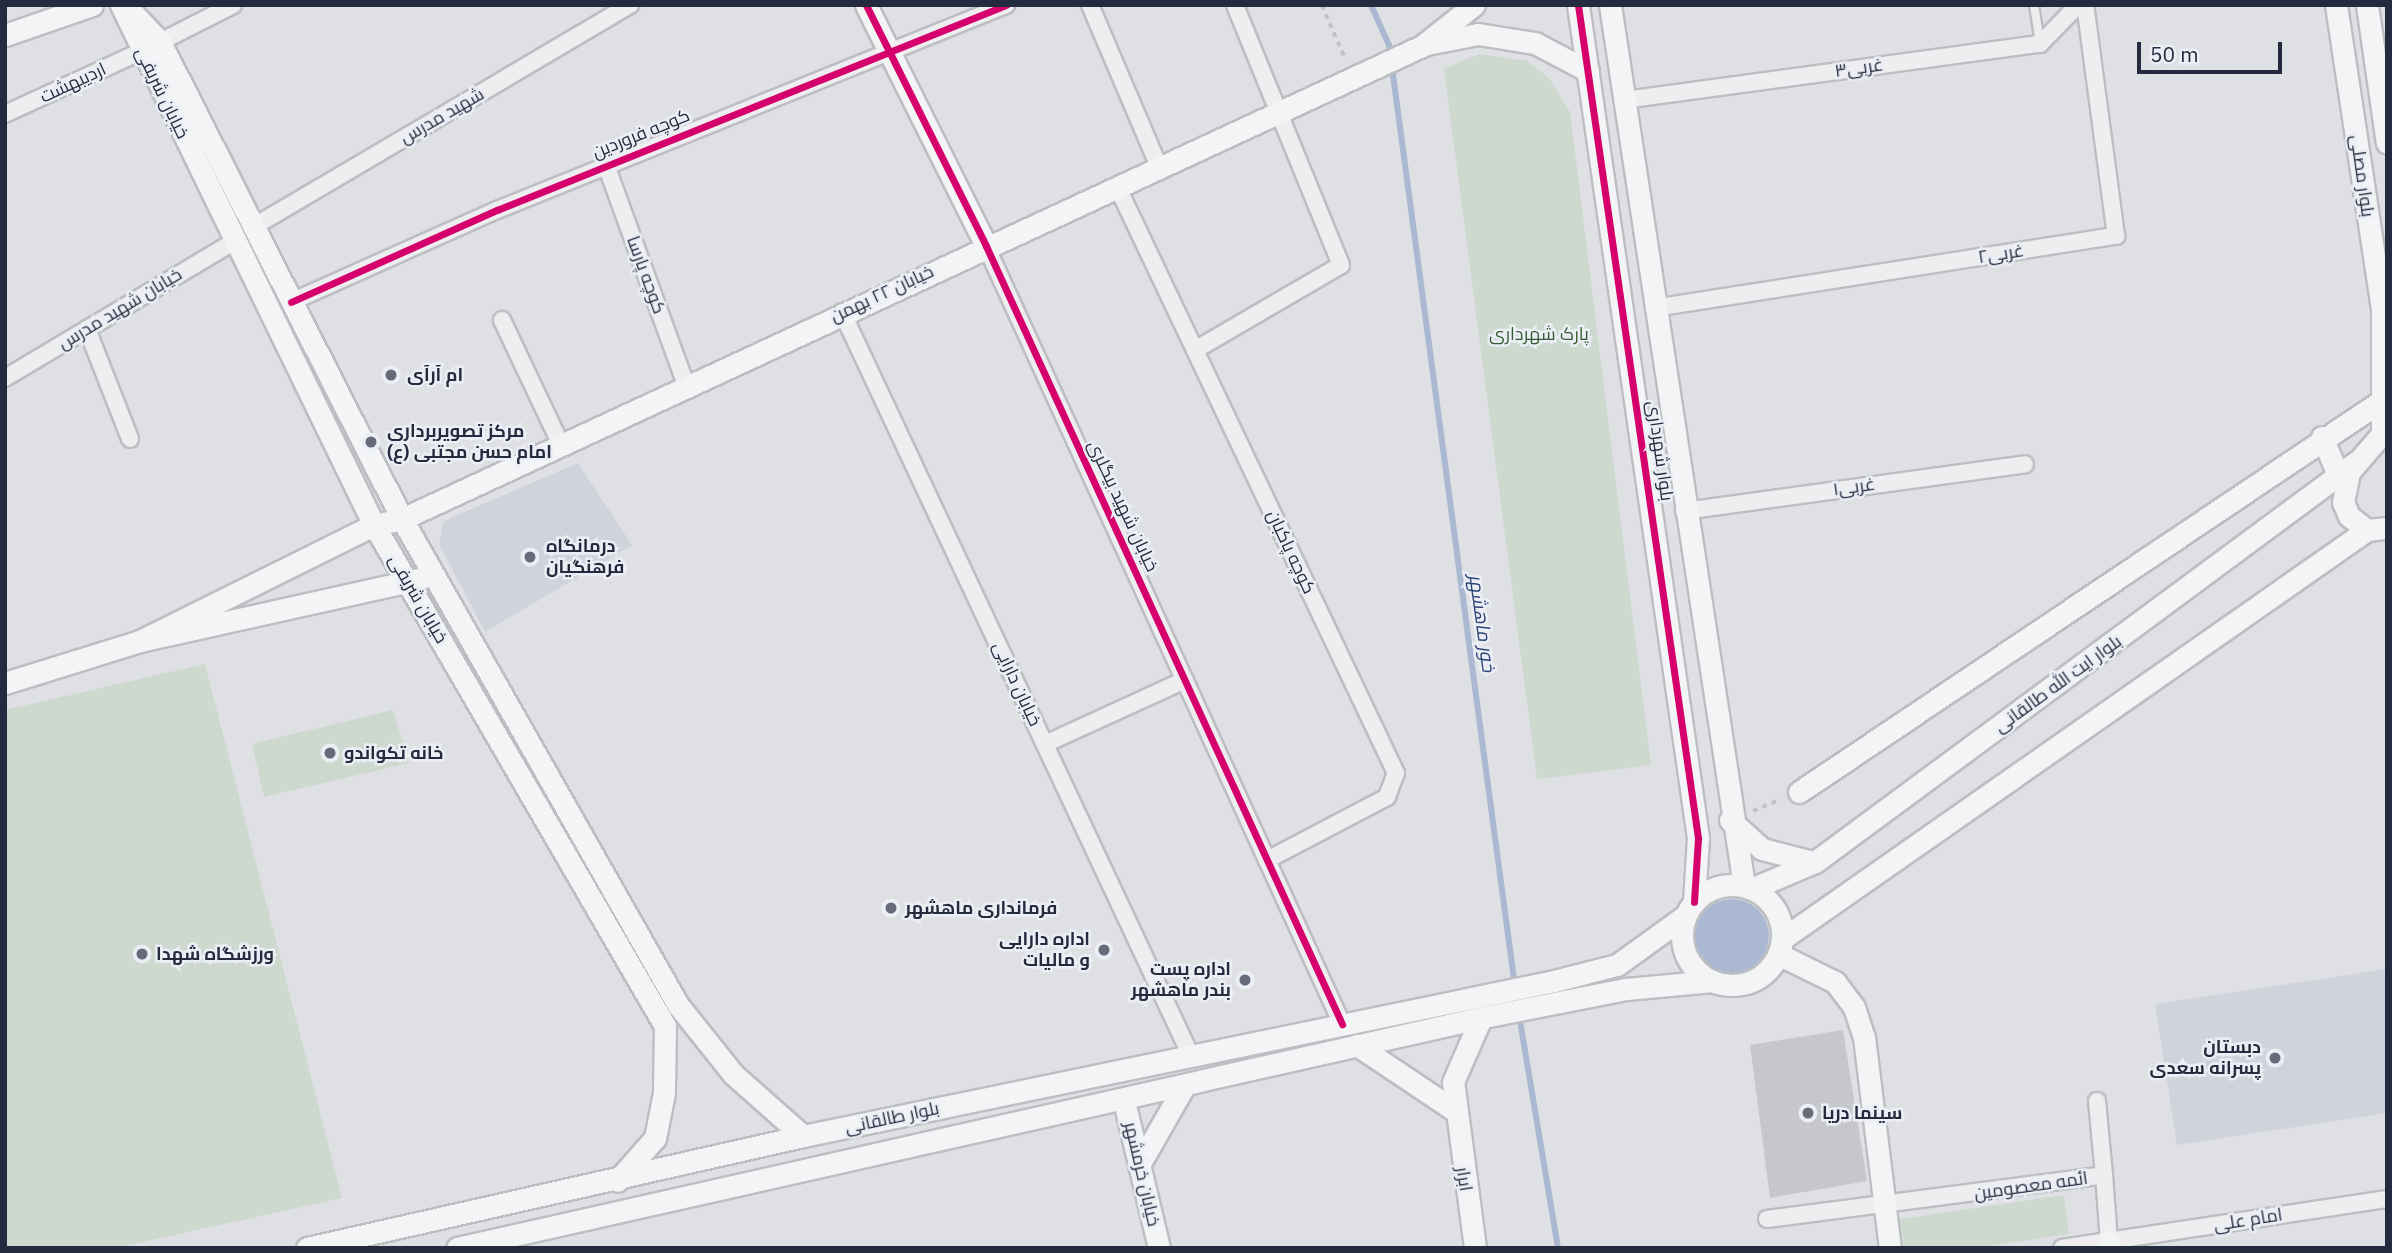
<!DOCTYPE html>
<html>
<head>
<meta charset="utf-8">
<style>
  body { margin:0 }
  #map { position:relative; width:2392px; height:1253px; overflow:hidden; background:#dfe0e4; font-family:"IBM Plex Sans",Cairo,sans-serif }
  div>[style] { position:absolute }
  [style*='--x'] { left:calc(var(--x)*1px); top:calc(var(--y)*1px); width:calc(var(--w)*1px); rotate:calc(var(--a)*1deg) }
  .built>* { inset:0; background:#d0d3db }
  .green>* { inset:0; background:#cdd8ce }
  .water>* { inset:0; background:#aab8d2 }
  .round { border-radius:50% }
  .stream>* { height:6px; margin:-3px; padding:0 3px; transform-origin:3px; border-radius:3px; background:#aab8d2 }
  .building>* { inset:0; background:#c5c7cb }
  .path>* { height:3.5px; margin-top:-1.75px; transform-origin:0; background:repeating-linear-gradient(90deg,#c1c1c7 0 5px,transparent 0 10px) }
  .roads { filter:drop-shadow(2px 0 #bdbec2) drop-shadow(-2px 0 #bdbec2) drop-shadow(0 2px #bdbec2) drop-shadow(0 -2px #bdbec2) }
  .lane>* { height:8px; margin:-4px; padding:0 4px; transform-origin:4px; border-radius:4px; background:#eeeef1 }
  .street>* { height:16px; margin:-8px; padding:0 8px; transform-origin:8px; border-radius:8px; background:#eeeef1 }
  .secondary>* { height:21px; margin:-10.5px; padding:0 10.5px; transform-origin:10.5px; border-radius:10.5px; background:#f3f4f5 }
  .secondary>.ring { margin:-10.5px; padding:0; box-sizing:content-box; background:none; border:21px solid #f3f4f5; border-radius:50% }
  .cycleway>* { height:7px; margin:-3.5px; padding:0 3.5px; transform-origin:3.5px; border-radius:3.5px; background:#d6006c }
  .dots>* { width:19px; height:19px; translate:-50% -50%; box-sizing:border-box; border:4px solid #ebeef5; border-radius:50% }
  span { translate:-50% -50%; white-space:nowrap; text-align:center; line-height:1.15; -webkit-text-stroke:5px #ebeef5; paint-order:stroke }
  .street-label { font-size:18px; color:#252b3f }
  .park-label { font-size:18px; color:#345b31 }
  .poi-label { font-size:18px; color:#252b3f; font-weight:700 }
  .left { translate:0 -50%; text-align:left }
  .right { translate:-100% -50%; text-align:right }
  .water-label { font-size:19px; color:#2c4375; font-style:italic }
  .frame { position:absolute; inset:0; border:7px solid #252b3f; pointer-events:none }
  .scale { position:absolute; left:2137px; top:42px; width:145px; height:32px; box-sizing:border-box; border:4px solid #252b3f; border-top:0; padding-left:9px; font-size:21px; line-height:24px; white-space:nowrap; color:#252b3f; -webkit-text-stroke:5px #ebeef5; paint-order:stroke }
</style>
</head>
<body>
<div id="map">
  <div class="built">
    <div style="clip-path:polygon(578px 463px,632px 545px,485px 632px,439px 544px,444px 521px)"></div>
    <div style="clip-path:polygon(2387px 969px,2387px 1113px,2177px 1145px,2155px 1004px)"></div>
  </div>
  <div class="green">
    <div style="clip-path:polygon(1479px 54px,1527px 61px,1549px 78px,1570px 112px,1651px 765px,1537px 779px,1444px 69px)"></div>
    <div style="clip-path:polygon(205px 664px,342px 1198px,116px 1248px,5px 1248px,5px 710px)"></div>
    <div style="clip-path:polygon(393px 710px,409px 763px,264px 797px,252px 744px)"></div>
    <div style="clip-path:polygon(2064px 1195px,2069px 1234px,1976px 1248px,1904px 1248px,1900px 1219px)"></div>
  </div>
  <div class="water">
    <div class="round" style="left:1695px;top:899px;width:74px;height:74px"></div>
  </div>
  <div class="stream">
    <div style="--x:1371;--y:5;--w:44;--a:65.8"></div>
    <div style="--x:1389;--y:45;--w:950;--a:82.38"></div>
    <div style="--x:1519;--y:1015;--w:236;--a:80.5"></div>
  </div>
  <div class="building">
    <div style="clip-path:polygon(1843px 1030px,1867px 1181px,1770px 1198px,1750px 1045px)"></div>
  </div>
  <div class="path">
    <div style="--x:1322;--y:5;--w:60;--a:66.4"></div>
    <div style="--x:1753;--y:811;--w:30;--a:-23"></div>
  </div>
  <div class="roads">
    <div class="lane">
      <div style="--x:2034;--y:5;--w:39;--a:81"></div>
    </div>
    <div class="street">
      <div style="--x:1090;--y:5;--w:176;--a:66.9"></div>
      <div style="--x:160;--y:42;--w:82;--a:-26.9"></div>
      <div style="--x:1624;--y:100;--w:420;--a:-7.7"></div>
      <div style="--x:2040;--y:44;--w:54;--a:-45.7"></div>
      <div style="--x:5;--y:114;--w:151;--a:-24.7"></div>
      <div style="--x:606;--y:165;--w:234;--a:70"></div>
      <div style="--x:1117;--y:186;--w:650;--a:64.58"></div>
      <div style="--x:1396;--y:773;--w:26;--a:111"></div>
      <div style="--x:1387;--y:797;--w:136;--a:152.3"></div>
      <div style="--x:253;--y:227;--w:438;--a:-30.5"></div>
      <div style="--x:986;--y:246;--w:856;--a:65.41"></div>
      <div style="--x:291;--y:302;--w:226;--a:-24.1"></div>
      <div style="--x:497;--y:210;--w:549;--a:-21.94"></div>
      <div style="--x:1654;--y:308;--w:468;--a:-8.9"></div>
      <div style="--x:2116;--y:236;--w:233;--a:-97.6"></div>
      <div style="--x:842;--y:312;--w:822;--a:64.87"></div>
      <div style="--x:502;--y:320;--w:138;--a:64.7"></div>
      <div style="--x:87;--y:329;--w:118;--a:68.6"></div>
      <div style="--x:1195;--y:350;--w:169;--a:-30.2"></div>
      <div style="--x:1341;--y:265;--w:281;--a:-112.2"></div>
      <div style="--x:5;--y:378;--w:268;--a:-30.8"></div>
      <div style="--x:1684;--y:511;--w:344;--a:-7.8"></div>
      <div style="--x:1045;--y:744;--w:154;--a:-24.6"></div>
      <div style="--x:2097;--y:1101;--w:74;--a:84.6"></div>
      <div style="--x:1767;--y:1219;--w:340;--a:-7.4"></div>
      <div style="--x:2104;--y:1175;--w:66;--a:85.7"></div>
      <div style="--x:2062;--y:1248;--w:329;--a:-8.6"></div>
    </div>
    <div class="secondary">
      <div style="--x:121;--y:5;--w:578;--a:64.06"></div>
      <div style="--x:374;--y:525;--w:579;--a:59.85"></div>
      <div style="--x:665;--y:1026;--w:67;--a:90.9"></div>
      <div style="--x:664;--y:1093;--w:46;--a:101.3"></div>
      <div style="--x:655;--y:1138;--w:57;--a:131.5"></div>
      <div style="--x:866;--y:5;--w:269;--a:63.5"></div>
      <div style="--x:1578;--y:5;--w:842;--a:81.8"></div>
      <div style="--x:1698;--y:838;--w:64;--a:93.6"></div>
      <div style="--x:1610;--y:5;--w:891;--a:81.35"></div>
      <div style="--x:2336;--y:5;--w:308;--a:81.4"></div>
      <div style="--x:2382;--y:310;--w:120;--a:90"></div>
      <div style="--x:2367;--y:5;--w:139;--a:81.8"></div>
      <div style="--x:129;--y:9;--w:45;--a:46.8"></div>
      <div style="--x:160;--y:42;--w:535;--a:63.1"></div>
      <div style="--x:402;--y:519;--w:559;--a:60.41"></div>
      <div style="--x:678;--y:1005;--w:88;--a:51.4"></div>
      <div style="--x:733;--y:1074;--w:94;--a:41.5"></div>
      <div style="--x:5;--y:35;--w:92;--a:-19"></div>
      <div style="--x:1427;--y:44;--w:52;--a:-11.1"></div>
      <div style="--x:1478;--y:34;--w:58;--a:9"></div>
      <div style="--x:1535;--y:43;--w:60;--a:27.8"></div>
      <div style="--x:2387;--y:428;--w:58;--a:130.8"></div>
      <div style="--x:2349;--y:472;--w:31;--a:101"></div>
      <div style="--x:2343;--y:502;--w:15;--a:67"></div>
      <div style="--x:2349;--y:516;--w:23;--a:38"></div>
      <div style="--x:2367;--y:530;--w:20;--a:-6"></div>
      <div style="--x:2322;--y:437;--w:43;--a:67"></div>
      <div style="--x:140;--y:641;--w:261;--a:-26.4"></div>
      <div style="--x:374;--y:525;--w:29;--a:-12"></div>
      <div style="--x:402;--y:519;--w:1124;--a:-24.88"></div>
      <div style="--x:1422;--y:46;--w:66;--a:-38.3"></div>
      <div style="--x:5;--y:683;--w:141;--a:-17.3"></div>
      <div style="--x:140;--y:641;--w:287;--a:-12.5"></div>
      <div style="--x:1799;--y:792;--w:705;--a:-33.89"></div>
      <div style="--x:1730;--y:820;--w:43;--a:42.2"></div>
      <div style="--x:1762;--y:849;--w:53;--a:14.3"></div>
      <div class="ring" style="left:1682px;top:885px;width:79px;height:79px"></div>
      <div style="--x:1751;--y:889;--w:69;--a:-22.9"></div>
      <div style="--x:1815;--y:862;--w:673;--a:-36.48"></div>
      <div style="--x:1782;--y:939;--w:714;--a:-34.96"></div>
      <div style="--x:1778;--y:954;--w:64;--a:26.2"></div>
      <div style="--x:1835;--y:982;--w:31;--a:53"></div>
      <div style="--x:1854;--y:1007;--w:32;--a:72"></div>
      <div style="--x:1864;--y:1037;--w:213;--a:83"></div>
      <div style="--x:1357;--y:1045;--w:117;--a:33.8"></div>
      <div style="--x:1124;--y:1101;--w:151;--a:76.6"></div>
      <div style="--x:1139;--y:1165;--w:89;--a:-60.3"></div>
      <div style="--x:2109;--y:1241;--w:7;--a:90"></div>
      <div style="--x:307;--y:1248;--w:508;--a:-12.72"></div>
      <div style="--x:803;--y:1136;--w:767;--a:-11.66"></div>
      <div style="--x:1554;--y:981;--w:65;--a:-14.3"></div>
      <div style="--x:1617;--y:965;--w:85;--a:-35.9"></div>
      <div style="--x:457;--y:1248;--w:1053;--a:-12.68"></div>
      <div style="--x:1484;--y:1017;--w:145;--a:-11.2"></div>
      <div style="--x:1626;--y:989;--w:87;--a:-5.3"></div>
      <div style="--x:1475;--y:1248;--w:167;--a:-97.5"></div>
      <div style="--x:1453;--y:1082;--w:70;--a:-66.4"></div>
    </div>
  </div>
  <div class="cycleway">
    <div style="--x:866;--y:5;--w:269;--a:63.5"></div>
    <div style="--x:986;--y:246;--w:856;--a:65.41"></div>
    <div style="--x:1578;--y:5;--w:842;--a:81.8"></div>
    <div style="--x:1698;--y:838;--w:64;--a:93.6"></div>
    <div style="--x:291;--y:302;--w:226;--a:-24.1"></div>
    <div style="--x:497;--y:210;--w:549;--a:-21.94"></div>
  </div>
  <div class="dots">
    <div style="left:391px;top:375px;background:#666a79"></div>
    <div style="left:371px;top:442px;background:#666a79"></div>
    <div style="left:530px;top:557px;background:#666a79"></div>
    <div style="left:330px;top:753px;background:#666a79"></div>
    <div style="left:891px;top:908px;background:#666a79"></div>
    <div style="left:1104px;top:950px;background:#666a79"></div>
    <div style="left:142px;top:954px;background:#666a79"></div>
    <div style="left:1245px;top:980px;background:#666a79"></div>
    <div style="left:2275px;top:1058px;background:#666a79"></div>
    <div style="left:1808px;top:1113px;background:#666a79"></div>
  </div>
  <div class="street-label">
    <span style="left:1859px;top:68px;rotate:-8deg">۳غربی</span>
    <span style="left:73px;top:83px;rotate:-25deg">اردیبهشت</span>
    <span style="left:162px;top:93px;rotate:64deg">خیابان شریفی</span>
    <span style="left:442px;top:116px;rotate:-30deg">شهید مدرس</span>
    <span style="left:641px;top:134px;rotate:-22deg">کوچه فروردین</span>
    <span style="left:2362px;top:176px;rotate:82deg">بلوار مصلی</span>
    <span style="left:2001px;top:254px;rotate:-9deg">۲غربی</span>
    <span style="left:646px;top:275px;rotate:70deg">کوچه پارسا</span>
    <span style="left:882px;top:294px;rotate:-25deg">خیابان ۲۲ بهمن</span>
    <span style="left:120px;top:309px;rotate:-31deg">خیابان شهید مدرس</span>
    <span style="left:1660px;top:451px;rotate:82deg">بلوار شهرداری</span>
    <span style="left:1854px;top:487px;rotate:-8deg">۱غربی</span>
    <span style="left:1123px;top:506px;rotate:65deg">خیابان شهید بیگلری</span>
    <span style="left:1291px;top:552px;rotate:65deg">کوچه پاکبان</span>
    <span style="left:418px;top:599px;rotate:60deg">خیابان شریفی</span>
    <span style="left:1017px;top:684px;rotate:65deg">خیابان دارایی</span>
    <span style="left:2058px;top:684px;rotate:-36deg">بلوار ایت الله طالقانی</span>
    <span style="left:892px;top:1118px;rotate:-12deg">بلوار طالقانی</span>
    <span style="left:1142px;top:1174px;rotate:77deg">خیابان خرمشهر</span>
    <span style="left:1464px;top:1179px;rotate:81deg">ابرار</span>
    <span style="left:2031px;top:1186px;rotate:-8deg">ائمه معصومین</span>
    <span style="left:2248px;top:1220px;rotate:-9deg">امام علی</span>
  </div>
  <div class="park-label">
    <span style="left:1539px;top:334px">پارک شهرداری</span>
  </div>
  <div class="poi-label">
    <span class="left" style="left:407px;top:375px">ام آرآی</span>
    <span class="left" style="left:387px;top:442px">مرکز تصویربرداری<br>امام حسن مجتبی (ع)</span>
    <span class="left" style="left:546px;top:557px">درمانگاه<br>فرهنگیان</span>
    <span class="left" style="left:344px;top:753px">خانه تکواندو</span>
    <span class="left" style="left:905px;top:908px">فرمانداری ماهشهر</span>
    <span class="right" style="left:1090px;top:950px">اداره دارایی<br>و مالیات</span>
    <span class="left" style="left:156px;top:954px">ورزشگاه شهدا</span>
    <span class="right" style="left:1231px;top:980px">اداره پست<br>بندر ماهشهر</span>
    <span class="right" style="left:2261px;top:1058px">دبستان<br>پسرانه سعدی</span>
    <span class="left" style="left:1822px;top:1113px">سینما دریا</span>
  </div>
  <div class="water-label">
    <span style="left:1482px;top:623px;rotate:82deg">خور ماهشهر</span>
  </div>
  <div class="frame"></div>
  <div class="scale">50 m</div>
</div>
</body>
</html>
